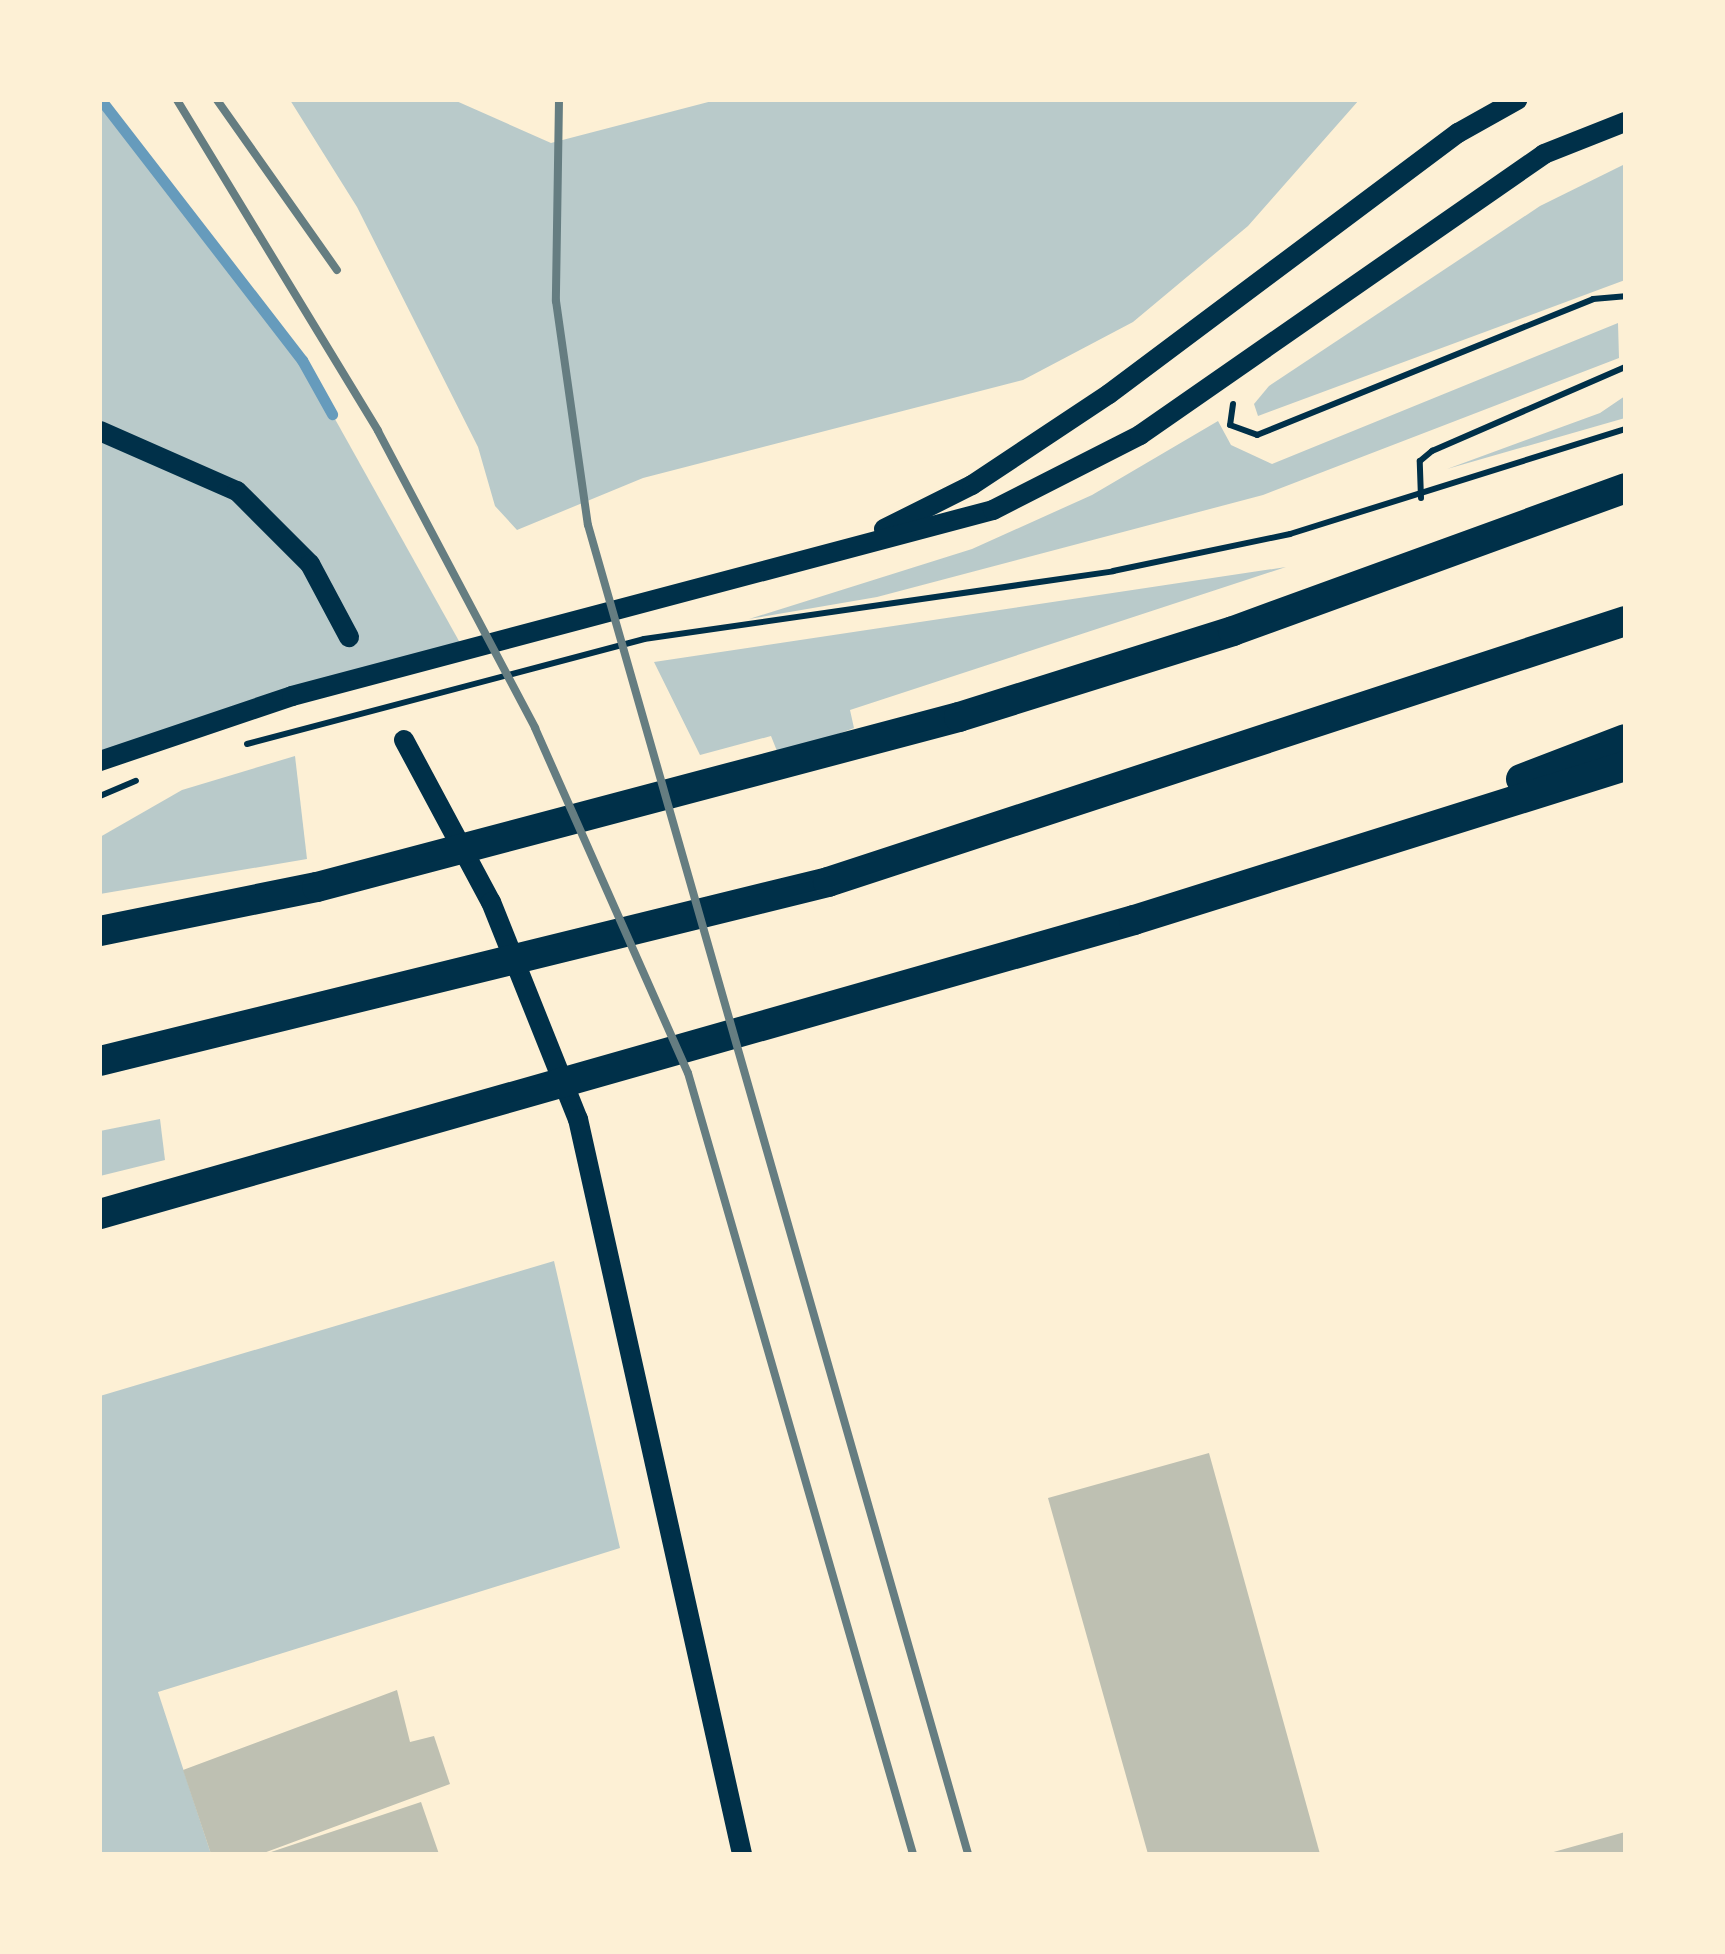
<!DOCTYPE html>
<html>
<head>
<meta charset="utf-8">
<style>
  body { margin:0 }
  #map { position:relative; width:1725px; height:1954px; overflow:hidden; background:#fdf0d5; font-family:Mulish,sans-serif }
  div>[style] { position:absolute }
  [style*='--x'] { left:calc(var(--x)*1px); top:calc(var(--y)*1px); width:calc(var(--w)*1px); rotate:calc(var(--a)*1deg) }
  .green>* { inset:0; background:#b9caca }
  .stream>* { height:11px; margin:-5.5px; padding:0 5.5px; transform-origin:5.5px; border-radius:5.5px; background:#669bbc }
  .building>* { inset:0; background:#bec0b2 }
  .path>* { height:6px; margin:-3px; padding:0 3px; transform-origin:3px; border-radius:3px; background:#003049 }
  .secondary>* { height:20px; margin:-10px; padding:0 10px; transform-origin:10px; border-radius:10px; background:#003049 }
  .motorway>* { height:30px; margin:-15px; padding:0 15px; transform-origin:15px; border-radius:15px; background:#003049 }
  .rail>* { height:8px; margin:-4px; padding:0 4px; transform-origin:4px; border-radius:4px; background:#657d81 }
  span { translate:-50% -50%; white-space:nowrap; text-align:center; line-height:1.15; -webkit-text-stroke:9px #fdf0d5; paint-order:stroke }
  .frame { position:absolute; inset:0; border:102px solid #fdf0d5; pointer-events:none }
</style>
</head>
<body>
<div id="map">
  <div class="green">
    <div style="clip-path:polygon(100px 100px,302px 360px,464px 650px,100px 761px)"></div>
    <div style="clip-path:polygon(290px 100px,454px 100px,551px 143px,716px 100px,1359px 100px,1248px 226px,1133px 322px,1023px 380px,643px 478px,517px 530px,495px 506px,478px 447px,357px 207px)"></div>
    <div style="clip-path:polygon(1625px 164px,1625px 280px,1258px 416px,1254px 404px,1269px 386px,1540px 206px)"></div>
    <div style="clip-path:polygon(1618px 323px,1619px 358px,1263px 495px,877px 597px,749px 619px,972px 549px,1092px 495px,1218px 421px,1231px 445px,1272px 464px)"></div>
    <div style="clip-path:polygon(1625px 396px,1625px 418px,1447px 469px,1600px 413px)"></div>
    <div style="clip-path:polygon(1286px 567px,850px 710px,854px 728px,779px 756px,771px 736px,700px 755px,654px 662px)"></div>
    <div style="clip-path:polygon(295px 756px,307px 859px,100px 894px,100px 837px,182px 790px)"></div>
    <div style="clip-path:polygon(160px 1119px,165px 1160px,100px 1176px,100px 1131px)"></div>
    <div style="clip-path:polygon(554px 1261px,620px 1548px,158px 1692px,211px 1854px,100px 1854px,100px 1396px)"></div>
  </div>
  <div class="stream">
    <div style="--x:101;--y:100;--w:329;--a:52.3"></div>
    <div style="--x:302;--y:360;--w:62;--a:60.9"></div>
  </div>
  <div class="building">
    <div style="clip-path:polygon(1209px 1453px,1320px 1854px,1148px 1854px,1048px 1498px)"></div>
    <div style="clip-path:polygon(397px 1690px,410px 1742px,434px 1736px,450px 1784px,261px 1854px,211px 1854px,183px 1770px)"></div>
    <div style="clip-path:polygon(421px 1802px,439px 1854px,268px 1854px,268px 1853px)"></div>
    <div style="clip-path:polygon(1625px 1832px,1625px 1854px,1550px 1854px,1550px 1853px)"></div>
  </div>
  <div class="path">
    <div style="--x:1233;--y:404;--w:21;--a:98"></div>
    <div style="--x:1230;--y:425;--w:29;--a:20"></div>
    <div style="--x:1257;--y:435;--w:362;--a:-22"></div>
    <div style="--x:1593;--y:299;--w:32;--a:-5"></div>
    <div style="--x:1421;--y:498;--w:37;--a:-92"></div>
    <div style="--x:1420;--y:461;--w:16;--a:-40"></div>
    <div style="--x:1432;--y:451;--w:210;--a:-23.5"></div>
    <div style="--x:247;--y:744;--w:411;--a:-14.8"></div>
    <div style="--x:644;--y:639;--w:474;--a:-8.2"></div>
    <div style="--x:1113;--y:571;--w:181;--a:-11.8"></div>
    <div style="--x:1290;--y:534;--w:351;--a:-17.4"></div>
    <div style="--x:100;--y:796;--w:39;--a:-23"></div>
  </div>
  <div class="secondary">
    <div style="--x:100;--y:431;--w:150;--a:23.7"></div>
    <div style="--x:237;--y:491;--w:103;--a:45"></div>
    <div style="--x:310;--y:564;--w:83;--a:61.9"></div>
    <div style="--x:884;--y:529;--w:98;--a:-26.6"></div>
    <div style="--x:972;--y:485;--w:164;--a:-33.6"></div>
    <div style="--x:1109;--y:394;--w:436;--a:-36.8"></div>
    <div style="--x:1458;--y:133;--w:68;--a:-29.2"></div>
    <div style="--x:404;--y:740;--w:184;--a:61.8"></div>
    <div style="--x:491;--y:902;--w:234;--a:68.2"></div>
    <div style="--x:578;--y:1119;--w:753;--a:77.42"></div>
    <div style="--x:100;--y:761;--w:203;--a:-18.7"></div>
    <div style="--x:292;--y:696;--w:725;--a:-14.86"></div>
    <div style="--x:993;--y:510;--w:165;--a:-27"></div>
    <div style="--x:1140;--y:435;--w:492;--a:-34.8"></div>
    <div style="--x:1544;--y:154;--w:87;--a:-21.6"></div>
  </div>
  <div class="motorway">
    <div style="--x:1521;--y:779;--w:111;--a:-21"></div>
    <div style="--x:100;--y:931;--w:221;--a:-11.5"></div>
    <div style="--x:317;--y:887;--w:664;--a:-14.83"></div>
    <div style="--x:959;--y:717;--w:287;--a:-17.4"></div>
    <div style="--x:1233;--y:631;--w:417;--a:-20"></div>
    <div style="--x:100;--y:1061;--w:750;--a:-13.81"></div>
    <div style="--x:828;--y:882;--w:839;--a:-18.13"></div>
    <div style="--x:100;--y:1214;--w:1075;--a:-15.87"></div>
    <div style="--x:1134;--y:920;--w:515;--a:-17.41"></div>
  </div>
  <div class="rail">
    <div style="--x:177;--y:100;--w:387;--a:58.7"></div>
    <div style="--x:378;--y:431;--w:336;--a:62.1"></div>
    <div style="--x:535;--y:728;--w:377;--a:66.1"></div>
    <div style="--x:688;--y:1073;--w:813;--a:73.93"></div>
    <div style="--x:217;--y:100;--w:208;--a:54.8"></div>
    <div style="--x:559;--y:100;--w:201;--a:90.9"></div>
    <div style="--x:556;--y:301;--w:226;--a:81.9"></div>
    <div style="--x:588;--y:525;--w:1382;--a:74.04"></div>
  </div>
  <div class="frame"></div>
</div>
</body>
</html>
